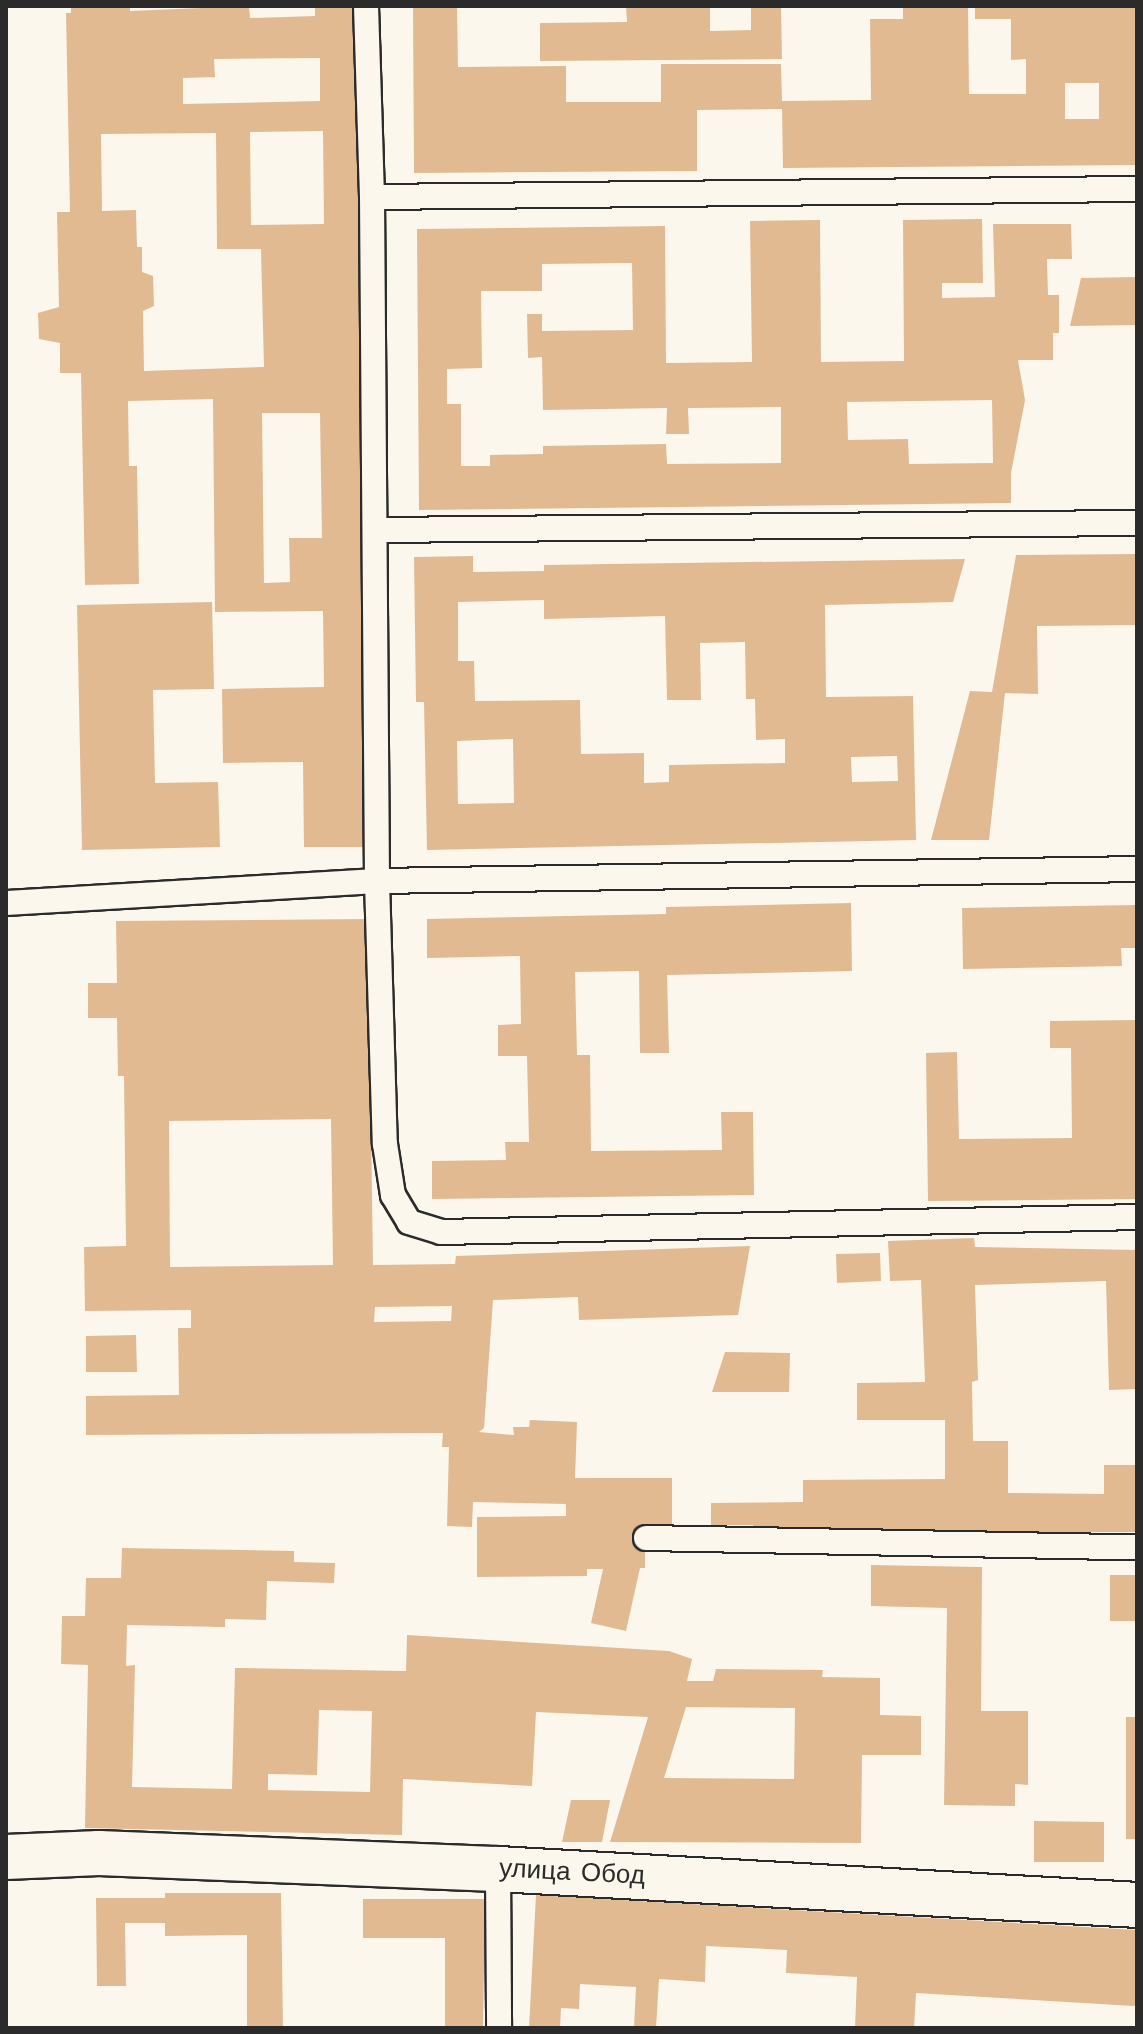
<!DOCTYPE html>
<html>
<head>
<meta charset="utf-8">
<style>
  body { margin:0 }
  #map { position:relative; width:1143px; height:2034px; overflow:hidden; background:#fbf7ec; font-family:"Architects Daughter",sans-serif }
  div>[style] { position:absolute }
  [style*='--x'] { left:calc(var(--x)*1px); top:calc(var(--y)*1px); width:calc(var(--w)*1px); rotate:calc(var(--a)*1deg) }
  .building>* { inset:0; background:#e2ba92 }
  .roads { filter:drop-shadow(2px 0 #2b2b2b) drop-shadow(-2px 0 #2b2b2b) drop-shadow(0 2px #2b2b2b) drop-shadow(0 -2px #2b2b2b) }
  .service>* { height:24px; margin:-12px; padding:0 12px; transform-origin:12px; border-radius:12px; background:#fbf7ec }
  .tertiary>* { height:44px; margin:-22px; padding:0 22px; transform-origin:22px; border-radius:22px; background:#fbf7ec }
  span { translate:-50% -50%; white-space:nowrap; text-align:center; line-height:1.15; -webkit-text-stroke:6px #fbf7ec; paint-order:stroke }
  .street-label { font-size:26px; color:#2b2b2b }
  .frame { position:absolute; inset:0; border:8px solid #2b2b2b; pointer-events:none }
</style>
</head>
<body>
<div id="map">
  <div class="building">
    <div style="clip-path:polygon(evenodd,71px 6px,130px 6px,130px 11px,249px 6px,250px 18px,315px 16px,315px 6px,361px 6px,372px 847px,304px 847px,303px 762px,223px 763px,222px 689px,324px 687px,323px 611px,215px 612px,213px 399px,128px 401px,129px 466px,137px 466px,139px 584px,85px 585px,81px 373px,60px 373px,60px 343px,39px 339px,38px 313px,59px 307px,57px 212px,70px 212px,66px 13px,71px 13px,71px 6px,320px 58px,320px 101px,183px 104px,183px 78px,215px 77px,214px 59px,320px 58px,71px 6px,323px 131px,324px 224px,251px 225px,250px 132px,323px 131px,71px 6px,216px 133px,217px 249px,261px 249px,264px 367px,144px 371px,143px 311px,154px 306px,153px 276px,142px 272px,142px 247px,137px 247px,136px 210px,102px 211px,101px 134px,216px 133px,71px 6px,262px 413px,320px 413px,322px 538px,289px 538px,290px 582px,264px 583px,262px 413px)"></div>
    <div style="clip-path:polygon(evenodd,413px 6px,457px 6px,458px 67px,566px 66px,566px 102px,661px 102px,661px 64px,781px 64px,782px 101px,871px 100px,870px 19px,903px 19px,903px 6px,968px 6px,969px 94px,1026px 94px,1026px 59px,1011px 60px,1011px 19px,975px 19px,975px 6px,1137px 6px,1137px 165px,783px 168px,782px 109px,697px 110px,697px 171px,414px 173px,413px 6px,1065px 83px,1099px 83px,1099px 119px,1065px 119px,1065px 83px)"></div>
    <div style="clip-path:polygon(626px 6px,710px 6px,710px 31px,751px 30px,751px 6px,781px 6px,782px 59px,540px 61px,540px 23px,627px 22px)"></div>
    <div style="clip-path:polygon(evenodd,982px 219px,983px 283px,942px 283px,942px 298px,995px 297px,993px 224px,1071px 224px,1072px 259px,1047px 259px,1048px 295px,1059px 295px,1059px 333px,1053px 333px,1053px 360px,1018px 360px,1025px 400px,1011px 473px,1011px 503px,419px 510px,417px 229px,665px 226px,666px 363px,752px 362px,750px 221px,820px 220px,821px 362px,904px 361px,903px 220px,982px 219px,632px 263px,633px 330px,542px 331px,542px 314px,527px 314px,528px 358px,542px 357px,543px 410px,667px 408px,666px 434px,689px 434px,688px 408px,781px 407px,781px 463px,667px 464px,666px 444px,543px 446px,543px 454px,490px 455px,490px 466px,461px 466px,461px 404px,447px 404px,447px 369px,482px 368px,481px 291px,542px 291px,542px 264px,632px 263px,982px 219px,992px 400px,993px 463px,909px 464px,908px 439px,848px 440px,847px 402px,992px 400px)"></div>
    <div style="clip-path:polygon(1137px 277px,1137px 325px,1070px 326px,1081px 278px)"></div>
    <div style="clip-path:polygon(1137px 554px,1137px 625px,1037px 626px,1038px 694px,1005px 693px,989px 840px,931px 840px,970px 691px,992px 692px,1016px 555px)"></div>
    <div style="clip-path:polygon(evenodd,473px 556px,473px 572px,544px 571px,544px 565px,965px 559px,953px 602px,825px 605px,826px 697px,913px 696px,916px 840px,427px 850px,424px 702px,416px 702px,414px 557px,473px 556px,544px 600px,544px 619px,665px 616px,667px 700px,701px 700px,700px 643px,745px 642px,746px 699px,755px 699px,756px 740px,785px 739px,785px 763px,669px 765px,669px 782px,644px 783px,644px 753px,581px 754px,580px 700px,475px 701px,474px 661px,458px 661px,458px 602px,544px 600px,473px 556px,513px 739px,514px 803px,458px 804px,457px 741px,513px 739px,473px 556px,897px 756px,898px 781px,852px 782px,851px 757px,897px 756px)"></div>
    <div style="clip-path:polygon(212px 602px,214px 689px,153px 690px,155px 783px,218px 782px,220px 847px,82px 850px,77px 605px)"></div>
    <div style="clip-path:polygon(851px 903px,852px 971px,667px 975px,669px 1053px,640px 1053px,639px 971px,575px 972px,577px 1055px,590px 1055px,591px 1151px,722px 1150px,721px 1112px,753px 1112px,754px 1195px,432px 1199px,432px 1161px,506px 1160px,505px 1142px,529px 1142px,527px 1056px,498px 1056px,498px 1025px,521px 1024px,520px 956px,427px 958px,427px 919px,666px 914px,666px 907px)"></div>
    <div style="clip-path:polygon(1137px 905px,1137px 948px,1121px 948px,1122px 966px,963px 969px,962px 908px)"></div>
    <div style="clip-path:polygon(evenodd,368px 919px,373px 1265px,455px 1264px,456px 1256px,750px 1246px,738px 1315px,579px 1320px,578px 1297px,493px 1300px,484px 1428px,479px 1432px,514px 1435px,513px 1427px,529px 1427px,530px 1420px,577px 1422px,575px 1478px,672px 1478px,672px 1525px,645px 1525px,645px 1568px,640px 1568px,626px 1631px,591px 1623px,603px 1569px,587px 1569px,587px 1576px,477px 1577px,477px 1517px,566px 1516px,566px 1504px,473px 1502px,472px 1527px,447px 1526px,449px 1447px,442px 1447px,443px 1433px,86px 1435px,86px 1396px,179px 1395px,178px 1328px,191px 1328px,191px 1310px,85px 1311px,84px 1247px,126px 1246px,124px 1076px,118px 1076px,117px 1018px,88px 1018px,88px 983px,117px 983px,116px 921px,368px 919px,331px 1119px,333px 1265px,170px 1267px,169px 1121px,331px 1119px,368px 919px,452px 1306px,451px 1321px,374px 1322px,375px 1307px,452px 1306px)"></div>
    <div style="clip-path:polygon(1137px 1020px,1137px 1199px,928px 1201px,926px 1053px,957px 1052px,959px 1139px,1072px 1138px,1071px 1048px,1050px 1048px,1050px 1021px)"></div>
    <div style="clip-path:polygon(974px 1238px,975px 1247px,1137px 1250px,1137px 1389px,1109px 1390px,1106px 1281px,975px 1285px,978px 1380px,972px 1382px,973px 1441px,1008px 1441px,1008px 1493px,1104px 1494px,1104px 1465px,1137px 1465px,1137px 1532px,753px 1532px,753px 1525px,711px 1525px,711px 1503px,803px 1502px,803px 1480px,945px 1479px,945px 1420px,857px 1420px,857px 1383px,925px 1382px,921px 1280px,890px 1281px,888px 1241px)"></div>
    <div style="clip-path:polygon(880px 1253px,881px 1281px,837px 1283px,836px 1254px)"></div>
    <div style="clip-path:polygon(136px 1335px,137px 1372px,86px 1372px,86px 1336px)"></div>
    <div style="clip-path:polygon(725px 1352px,790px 1353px,789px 1392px,712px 1392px)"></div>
    <div style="clip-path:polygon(evenodd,122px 1548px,294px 1551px,294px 1562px,335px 1563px,334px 1583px,267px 1581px,266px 1620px,225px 1619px,225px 1627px,127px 1625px,126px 1666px,135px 1665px,132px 1787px,232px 1789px,235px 1668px,406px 1671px,407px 1635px,669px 1651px,692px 1659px,687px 1681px,713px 1681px,716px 1669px,823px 1670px,822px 1677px,880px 1678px,880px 1715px,921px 1716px,921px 1755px,862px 1755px,861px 1843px,610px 1842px,648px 1717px,536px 1712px,532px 1786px,403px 1779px,402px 1835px,85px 1828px,88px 1665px,61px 1664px,62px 1616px,85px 1616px,86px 1578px,121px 1578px,122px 1548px,686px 1707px,795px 1708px,794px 1779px,664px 1778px,686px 1707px,122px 1548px,319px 1710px,372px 1711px,370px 1792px,268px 1790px,268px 1774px,317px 1775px,319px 1710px)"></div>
    <div style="clip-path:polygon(871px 1565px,982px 1567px,981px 1711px,1028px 1711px,1028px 1785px,1015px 1784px,1015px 1806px,944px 1805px,947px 1608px,871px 1606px)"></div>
    <div style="clip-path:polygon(1110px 1575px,1137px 1575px,1137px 1621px,1110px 1621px)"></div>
    <div style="clip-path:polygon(1126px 1717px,1137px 1717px,1137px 1839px,1126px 1839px)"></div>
    <div style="clip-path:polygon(571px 1800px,610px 1800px,602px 1842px,562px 1842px)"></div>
    <div style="clip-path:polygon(1034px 1821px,1104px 1822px,1104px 1862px,1034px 1862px)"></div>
    <div style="clip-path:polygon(165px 1893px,281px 1893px,283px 2028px,247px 2028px,247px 1935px,165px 1936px,165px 1923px,125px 1923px,126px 1986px,97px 1986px,96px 1898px,165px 1898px)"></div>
    <div style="clip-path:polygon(536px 1895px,1137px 1930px,1137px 2003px,1134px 2006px,916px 1993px,914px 2028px,855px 2028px,857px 1977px,786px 1973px,787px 1950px,706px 1946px,705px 1982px,659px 1979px,656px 2028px,634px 2028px,636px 1987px,580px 1984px,579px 2009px,561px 2008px,560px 2028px,529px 2028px)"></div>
    <div style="clip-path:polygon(363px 1899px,485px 1899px,483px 2028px,445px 2028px,445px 1938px,363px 1938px)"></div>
  </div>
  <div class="roads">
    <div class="service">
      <div style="--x:366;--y:6;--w:191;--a:88.2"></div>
      <div style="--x:372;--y:197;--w:684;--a:89.58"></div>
      <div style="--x:377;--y:881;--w:263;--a:88.3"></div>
      <div style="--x:385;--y:1144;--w:52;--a:81.1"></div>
      <div style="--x:393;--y:1195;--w:31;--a:59"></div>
      <div style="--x:409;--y:1222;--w:34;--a:17"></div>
      <div style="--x:441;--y:1232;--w:696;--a:-1.23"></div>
      <div style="--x:372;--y:197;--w:765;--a:-0.6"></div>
      <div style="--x:375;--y:530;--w:762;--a:-0.53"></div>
      <div style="--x:6;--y:903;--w:372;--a:-3.4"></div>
      <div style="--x:377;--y:881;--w:760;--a:-0.9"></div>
      <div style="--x:646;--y:1538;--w:491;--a:1.1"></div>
      <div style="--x:498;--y:1869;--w:159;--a:89.6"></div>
    </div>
    <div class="tertiary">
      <div style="--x:6;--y:1857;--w:93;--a:-2.5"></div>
      <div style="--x:99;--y:1853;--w:399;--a:2.3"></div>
      <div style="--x:498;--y:1869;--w:640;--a:3.22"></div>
    </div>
  </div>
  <div class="street-label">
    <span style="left:572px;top:1873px;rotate:3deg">улица Обод</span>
  </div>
  <div class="frame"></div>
</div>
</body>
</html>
